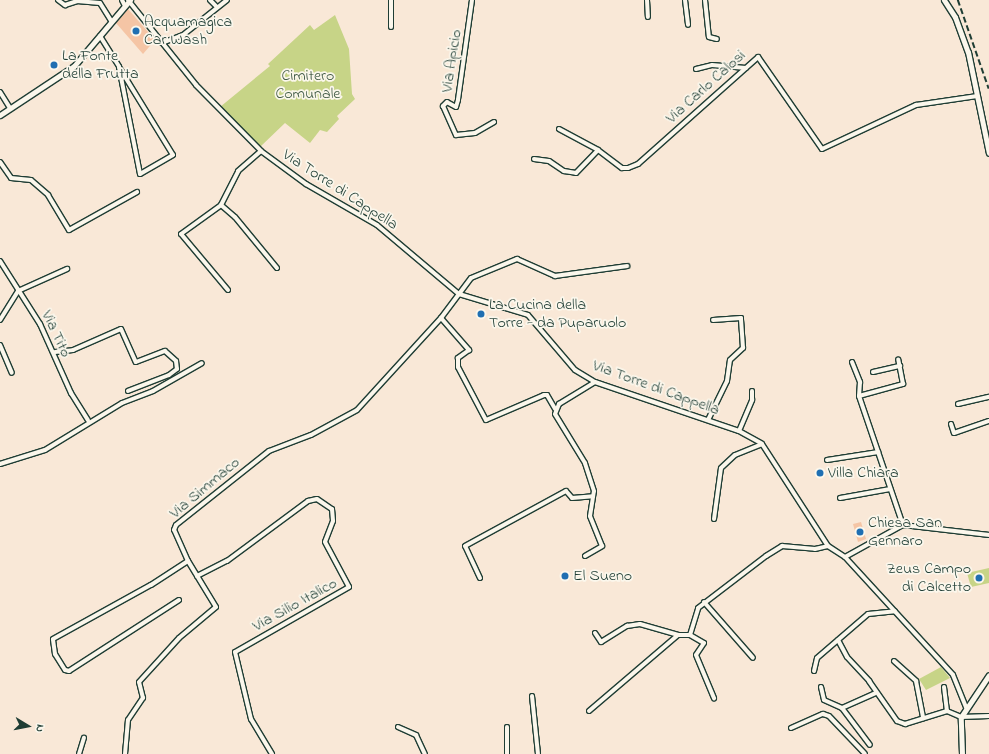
<!DOCTYPE html>
<html>
<head>
<meta charset="utf-8">
<style>
  body { margin:0 }
  #map { position:relative; width:989px; height:754px; overflow:hidden; background:#f9e8d7; font-family:"Indie Flower",sans-serif }
  div>[style] { position:absolute }
  [style*='--x'] { left:calc(var(--x)*1px); top:calc(var(--y)*1px); width:calc(var(--w)*1px); rotate:calc(var(--a)*1deg) }
  .green>* { inset:0; background:#c7d487 }
  .building>* { inset:0; background:#f5c5a5 }
  .roads { filter:drop-shadow(1px 0 #1f3d34) drop-shadow(-1px 0 #1f3d34) drop-shadow(0 1px #1f3d34) drop-shadow(0 -1px #1f3d34) }
  .minor>* { height:4px; margin:-2px; padding:0 2px; transform-origin:2px; border-radius:2px; background:#fbf7ec }
  .tertiary>* { height:5px; margin:-2.5px; padding:0 2.5px; transform-origin:2.5px; border-radius:2.5px; background:#fbf7ec }
  .rail>* { height:1.5px; margin-top:-0.75px; transform-origin:0; background:repeating-linear-gradient(90deg,#1f3d34 0 6px,transparent 0 9px) }
  .dots>* { width:11px; height:11px; translate:-50% -50%; box-sizing:border-box; border:2px solid #fbf7ec; border-radius:50% }
  span { translate:-50% -50%; white-space:nowrap; text-align:center; line-height:1.15; -webkit-text-stroke:3.5px #fbf7ec; paint-order:stroke }
  .poi-label { font-size:16px; color:#1f3d34 }
  .left { translate:0 -50%; text-align:left }
  .right { translate:-100% -50%; text-align:right }
  .street-label { font-size:16px; color:#1f3d34 }
  .park-label { font-size:16px; color:#415b45 }
  .north { position:absolute; left:8px; top:706px; width:40px; height:40px; -webkit-text-stroke:3px #fbf7ec; paint-order:stroke; rotate:100deg; font-size:11px; font-weight:700; line-height:16px; text-align:center; color:#1f3d34 }
  .north::after { content:''; display:block; margin:auto; width:14px; height:18px; background:#1f3d34; clip-path:polygon(50% 0,100% 100%,50% 72%,0 100%) }
</style>
</head>
<body>
<div id="map">
  <div class="green">
    <div style="clip-path:polygon(335px 15px,349px 49px,352px 94px,355px 99px,337px 116px,339px 119px,327px 132px,320px 130px,310px 143px,285px 123px,260px 147px,220px 107px,270px 66px,268px 64px,310px 25px,314px 30px)"></div>
    <div style="clip-path:polygon(989px 568px,989px 583px,971px 587px,967px 573px)"></div>
    <div style="clip-path:polygon(941px 667px,950px 678px,926px 690px,919px 679px)"></div>
  </div>
  <div class="building">
    <div style="clip-path:polygon(128px 9px,155px 40px,143px 54px,116px 23px)"></div>
    <div style="clip-path:polygon(861px 522px,866px 539px,858px 542px,853px 524px)"></div>
  </div>
  <div class="roads">
    <div class="minor">
      <div style="--x:58;--y:0;--w:9;--a:36"></div>
      <div style="--x:65;--y:5;--w:13;--a:-18"></div>
      <div style="--x:77;--y:1;--w:23;--a:5"></div>
      <div style="--x:100;--y:3;--w:22;--a:58"></div>
      <div style="--x:122;--y:0;--w:7;--a:63"></div>
      <div style="--x:128;--y:0;--w:109;--a:51.3"></div>
      <div style="--x:196;--y:85;--w:93;--a:45.4"></div>
      <div style="--x:261;--y:151;--w:56;--a:36.3"></div>
      <div style="--x:306;--y:184;--w:82;--a:30"></div>
      <div style="--x:377;--y:225;--w:107;--a:40.1"></div>
      <div style="--x:459;--y:294;--w:72;--a:16.9"></div>
      <div style="--x:528;--y:315;--w:72;--a:49.5"></div>
      <div style="--x:575;--y:370;--w:23;--a:31"></div>
      <div style="--x:595;--y:382;--w:152;--a:18.8"></div>
      <div style="--x:739;--y:431;--w:26;--a:29"></div>
      <div style="--x:762;--y:444;--w:121;--a:57.1"></div>
      <div style="--x:828;--y:546;--w:20;--a:33"></div>
      <div style="--x:845;--y:557;--w:160;--a:47.5"></div>
      <div style="--x:953;--y:675;--w:35;--a:68"></div>
      <div style="--x:210;--y:0;--w:10;--a:45"></div>
      <div style="--x:472;--y:0;--w:101;--a:98"></div>
      <div style="--x:458;--y:100;--w:7;--a:106"></div>
      <div style="--x:456;--y:107;--w:10;--a:-151"></div>
      <div style="--x:447;--y:102;--w:6;--a:135"></div>
      <div style="--x:443;--y:106;--w:32;--a:66"></div>
      <div style="--x:456;--y:135;--w:19;--a:-6"></div>
      <div style="--x:475;--y:133;--w:22;--a:-30"></div>
      <div style="--x:647;--y:0;--w:17;--a:87"></div>
      <div style="--x:685;--y:0;--w:25;--a:83"></div>
      <div style="--x:705;--y:0;--w:37;--a:84"></div>
      <div style="--x:709;--y:37;--w:8;--a:14"></div>
      <div style="--x:391;--y:27;--w:27;--a:-90"></div>
      <div style="--x:100;--y:36;--w:36;--a:58"></div>
      <div style="--x:119;--y:67;--w:103;--a:58.5"></div>
      <div style="--x:173;--y:155;--w:38;--a:150"></div>
      <div style="--x:140;--y:174;--w:109;--a:-101.1"></div>
      <div style="--x:162;--y:43;--w:22;--a:-21"></div>
      <div style="--x:183;--y:35;--w:56;--a:-38.5"></div>
      <div style="--x:696;--y:69;--w:16;--a:-14"></div>
      <div style="--x:712;--y:65;--w:34;--a:5"></div>
      <div style="--x:0;--y:92;--w:19;--a:58"></div>
      <div style="--x:559;--y:129;--w:44;--a:28.3"></div>
      <div style="--x:598;--y:150;--w:30;--a:37"></div>
      <div style="--x:622;--y:168;--w:6;--a:0"></div>
      <div style="--x:628;--y:168;--w:11;--a:-22"></div>
      <div style="--x:638;--y:164;--w:161;--a:-41.7"></div>
      <div style="--x:758;--y:57;--w:112;--a:55.2"></div>
      <div style="--x:822;--y:149;--w:104;--a:-25.1"></div>
      <div style="--x:916;--y:105;--w:62;--a:-8.4"></div>
      <div style="--x:534;--y:159;--w:15;--a:8"></div>
      <div style="--x:549;--y:161;--w:18;--a:34"></div>
      <div style="--x:564;--y:171;--w:12;--a:9"></div>
      <div style="--x:576;--y:173;--w:32;--a:-46"></div>
      <div style="--x:0;--y:162;--w:19;--a:55"></div>
      <div style="--x:11;--y:178;--w:20;--a:6"></div>
      <div style="--x:31;--y:180;--w:23;--a:41"></div>
      <div style="--x:48;--y:195;--w:41;--a:59"></div>
      <div style="--x:69;--y:230;--w:78;--a:-29.2"></div>
      <div style="--x:221;--y:205;--w:18;--a:41"></div>
      <div style="--x:235;--y:217;--w:66;--a:50.5"></div>
      <div style="--x:0;--y:261;--w:75;--a:57.6"></div>
      <div style="--x:40;--y:324;--w:76;--a:65.8"></div>
      <div style="--x:71;--y:393;--w:32;--a:58"></div>
      <div style="--x:228;--y:290;--w:73;--a:-130"></div>
      <div style="--x:181;--y:234;--w:49;--a:-35.9"></div>
      <div style="--x:221;--y:205;--w:38;--a:-63"></div>
      <div style="--x:238;--y:171;--w:30;--a:-41"></div>
      <div style="--x:441;--y:318;--w:43;--a:48.8"></div>
      <div style="--x:469;--y:350;--w:14;--a:144"></div>
      <div style="--x:458;--y:358;--w:9;--a:90"></div>
      <div style="--x:458;--y:367;--w:60;--a:62.2"></div>
      <div style="--x:486;--y:420;--w:63;--a:-23.3"></div>
      <div style="--x:544;--y:395;--w:3;--a:0"></div>
      <div style="--x:547;--y:395;--w:16;--a:60"></div>
      <div style="--x:0;--y:320;--w:34;--a:-58"></div>
      <div style="--x:18;--y:291;--w:54;--a:-24.2"></div>
      <div style="--x:0;--y:345;--w:30;--a:67"></div>
      <div style="--x:55;--y:352;--w:18;--a:-6"></div>
      <div style="--x:73;--y:350;--w:52;--a:-23.6"></div>
      <div style="--x:121;--y:329;--w:36;--a:66"></div>
      <div style="--x:136;--y:362;--w:31;--a:-21"></div>
      <div style="--x:165;--y:351;--w:15;--a:42"></div>
      <div style="--x:176;--y:361;--w:8;--a:83"></div>
      <div style="--x:177;--y:369;--w:10;--a:143"></div>
      <div style="--x:169;--y:375;--w:44;--a:158.7"></div>
      <div style="--x:852;--y:362;--w:22;--a:68"></div>
      <div style="--x:860;--y:382;--w:14;--a:94"></div>
      <div style="--x:859;--y:396;--w:136;--a:71.2"></div>
      <div style="--x:873;--y:372;--w:28;--a:-13"></div>
      <div style="--x:859;--y:396;--w:46;--a:-15.3"></div>
      <div style="--x:903;--y:384;--w:25;--a:-101"></div>
      <div style="--x:958;--y:404;--w:32;--a:-13"></div>
      <div style="--x:708;--y:420;--w:43;--a:-64"></div>
      <div style="--x:727;--y:381;--w:21;--a:-82"></div>
      <div style="--x:730;--y:360;--w:18;--a:-43"></div>
      <div style="--x:743;--y:348;--w:30;--a:-94"></div>
      <div style="--x:741;--y:318;--w:28;--a:176"></div>
      <div style="--x:951;--y:424;--w:9;--a:72"></div>
      <div style="--x:954;--y:433;--w:37;--a:-19"></div>
      <div style="--x:739;--y:431;--w:34;--a:-67"></div>
      <div style="--x:752;--y:400;--w:9;--a:-90"></div>
      <div style="--x:827;--y:460;--w:52;--a:-8.9"></div>
      <div style="--x:0;--y:464;--w:47;--a:-17.3"></div>
      <div style="--x:45;--y:450;--w:90;--a:-31.4"></div>
      <div style="--x:122;--y:403;--w:33;--a:-21"></div>
      <div style="--x:153;--y:391;--w:56;--a:-29.7"></div>
      <div style="--x:840;--y:498;--w:51;--a:-10.2"></div>
      <div style="--x:714;--y:519;--w:51;--a:-82.2"></div>
      <div style="--x:721;--y:468;--w:19;--a:-43"></div>
      <div style="--x:735;--y:455;--w:29;--a:-22"></div>
      <div style="--x:903;--y:525;--w:87;--a:6.6"></div>
      <div style="--x:585;--y:556;--w:20;--a:-30"></div>
      <div style="--x:602;--y:546;--w:32;--a:-112"></div>
      <div style="--x:590;--y:516;--w:25;--a:-81"></div>
      <div style="--x:594;--y:491;--w:29;--a:-108"></div>
      <div style="--x:585;--y:463;--w:57;--a:-121.5"></div>
      <div style="--x:555;--y:414;--w:11;--a:-68"></div>
      <div style="--x:559;--y:404;--w:42;--a:-31.4"></div>
      <div style="--x:845;--y:557;--w:66;--a:-28.9"></div>
      <div style="--x:197;--y:576;--w:34;--a:-27"></div>
      <div style="--x:227;--y:561;--w:101;--a:-36.5"></div>
      <div style="--x:308;--y:501;--w:9;--a:-13"></div>
      <div style="--x:317;--y:499;--w:18;--a:34"></div>
      <div style="--x:332;--y:509;--w:12;--a:85"></div>
      <div style="--x:333;--y:521;--w:22;--a:111"></div>
      <div style="--x:325;--y:542;--w:51;--a:61.9"></div>
      <div style="--x:349;--y:587;--w:131;--a:150.3"></div>
      <div style="--x:235;--y:652;--w:69;--a:76.6"></div>
      <div style="--x:251;--y:719;--w:41;--a:59"></div>
      <div style="--x:480;--y:578;--w:35;--a:-115"></div>
      <div style="--x:465;--y:546;--w:115;--a:-28.6"></div>
      <div style="--x:566;--y:491;--w:9;--a:49"></div>
      <div style="--x:572;--y:498;--w:21;--a:-5"></div>
      <div style="--x:179;--y:600;--w:131;--a:147.2"></div>
      <div style="--x:69;--y:671;--w:4;--a:-166"></div>
      <div style="--x:65;--y:670;--w:19;--a:-122"></div>
      <div style="--x:55;--y:654;--w:15;--a:-98"></div>
      <div style="--x:53;--y:639;--w:112;--a:-28.9"></div>
      <div style="--x:151;--y:585;--w:44;--a:-33"></div>
      <div style="--x:704;--y:602;--w:74;--a:48.8"></div>
      <div style="--x:595;--y:633;--w:11;--a:56"></div>
      <div style="--x:601;--y:642;--w:31;--a:-32"></div>
      <div style="--x:627;--y:626;--w:13;--a:-9"></div>
      <div style="--x:640;--y:624;--w:40;--a:16"></div>
      <div style="--x:690;--y:635;--w:28;--a:-73"></div>
      <div style="--x:698;--y:608;--w:86;--a:-37.4"></div>
      <div style="--x:766;--y:556;--w:19;--a:-32"></div>
      <div style="--x:782;--y:546;--w:33;--a:5"></div>
      <div style="--x:815;--y:549;--w:13;--a:-13"></div>
      <div style="--x:838;--y:640;--w:19;--a:62"></div>
      <div style="--x:847;--y:657;--w:33;--a:47"></div>
      <div style="--x:869;--y:681;--w:49;--a:55"></div>
      <div style="--x:897;--y:721;--w:9;--a:21"></div>
      <div style="--x:905;--y:724;--w:44;--a:-17.2"></div>
      <div style="--x:947;--y:711;--w:15;--a:23"></div>
      <div style="--x:961;--y:717;--w:28;--a:-2"></div>
      <div style="--x:894;--y:661;--w:30;--a:42"></div>
      <div style="--x:916;--y:681;--w:38;--a:79"></div>
      <div style="--x:814;--y:671;--w:13;--a:-77"></div>
      <div style="--x:817;--y:658;--w:67;--a:-40.8"></div>
      <div style="--x:868;--y:614;--w:27;--a:-6"></div>
      <div style="--x:821;--y:687;--w:13;--a:77"></div>
      <div style="--x:824;--y:700;--w:20;--a:24"></div>
      <div style="--x:842;--y:708;--w:36;--a:-24"></div>
      <div style="--x:944;--y:687;--w:24;--a:83"></div>
      <div style="--x:532;--y:696;--w:58;--a:84.1"></div>
      <div style="--x:842;--y:708;--w:46;--a:52.9"></div>
      <div style="--x:589;--y:711;--w:117;--a:-40.5"></div>
      <div style="--x:678;--y:635;--w:12;--a:0"></div>
      <div style="--x:690;--y:635;--w:16;--a:30"></div>
      <div style="--x:704;--y:643;--w:14;--a:124"></div>
      <div style="--x:696;--y:655;--w:47;--a:67.3"></div>
      <div style="--x:398;--y:727;--w:20;--a:24"></div>
      <div style="--x:416;--y:735;--w:21;--a:65"></div>
      <div style="--x:791;--y:728;--w:35;--a:-24"></div>
      <div style="--x:823;--y:714;--w:6;--a:18"></div>
      <div style="--x:829;--y:716;--w:52;--a:46.5"></div>
      <div style="--x:79;--y:754;--w:17;--a:-73"></div>
      <div style="--x:125;--y:754;--w:34;--a:-85"></div>
      <div style="--x:128;--y:720;--w:27;--a:-56"></div>
      <div style="--x:143;--y:698;--w:16;--a:-104"></div>
      <div style="--x:139;--y:682;--w:59;--a:-47.7"></div>
      <div style="--x:179;--y:638;--w:48;--a:-40"></div>
      <div style="--x:216;--y:607;--w:54;--a:-121.3"></div>
      <div style="--x:188;--y:561;--w:34;--a:-114"></div>
      <div style="--x:174;--y:530;--w:5;--a:-68"></div>
      <div style="--x:176;--y:525;--w:119;--a:-38.5"></div>
      <div style="--x:269;--y:451;--w:45;--a:-20.9"></div>
      <div style="--x:311;--y:435;--w:52;--a:-28.5"></div>
      <div style="--x:357;--y:410;--w:125;--a:-47.6"></div>
      <div style="--x:441;--y:318;--w:50;--a:-53.1"></div>
      <div style="--x:471;--y:278;--w:50;--a:-22.4"></div>
      <div style="--x:517;--y:259;--w:42;--a:24.1"></div>
      <div style="--x:555;--y:276;--w:73;--a:-7.9"></div>
      <div style="--x:507;--y:754;--w:27;--a:-90"></div>
    </div>
    <div class="tertiary">
      <div style="--x:944;--y:0;--w:20;--a:57"></div>
      <div style="--x:955;--y:17;--w:37;--a:70"></div>
      <div style="--x:968;--y:52;--w:103;--a:78.3"></div>
      <div style="--x:0;--y:115;--w:89;--a:-33.5"></div>
      <div style="--x:74;--y:66;--w:87;--a:-49.7"></div>
      <div style="--x:962;--y:754;--w:37;--a:-92"></div>
      <div style="--x:961;--y:717;--w:50;--a:-56.3"></div>
    </div>
  </div>
  <div class="rail">
    <div style="--x:958;--y:0;--w:94;--a:70.8"></div>
  </div>
  <div class="dots">
    <div style="left:136px;top:31px;background:#1f6fb2"></div>
    <div style="left:54px;top:65px;background:#1f6fb2"></div>
    <div style="left:481px;top:314px;background:#1f6fb2"></div>
    <div style="left:820px;top:473px;background:#1f6fb2"></div>
    <div style="left:860px;top:532px;background:#1f6fb2"></div>
    <div style="left:565px;top:576px;background:#1f6fb2"></div>
    <div style="left:979px;top:578px;background:#1f6fb2"></div>
  </div>
  <div class="poi-label">
    <span class="left" style="left:144px;top:31px">Acquamagica<br>Car Wash</span>
    <span class="left" style="left:62px;top:65px">La Fonte<br>della Frutta</span>
    <span class="left" style="left:489px;top:314px">La Cucina della<br>Torre - da Puparuolo</span>
    <span class="left" style="left:828px;top:473px">Villa Chiara</span>
    <span class="left" style="left:868px;top:532px">Chiesa San<br>Gennaro</span>
    <span class="right" style="left:971px;top:578px">Zeus Campo<br>di Calcetto</span>
    <span class="left" style="left:573px;top:576px">El Sueno</span>
  </div>
  <div class="street-label">
    <span style="left:452px;top:61px;rotate:-81deg">Via Apicio</span>
    <span style="left:706px;top:87px;rotate:-42deg">Via Carlo Calosi</span>
    <span style="left:340px;top:190px;rotate:33deg">Via Torre di Cappella</span>
    <span style="left:56px;top:334px;rotate:65deg">Via Tito</span>
    <span style="left:656px;top:388px;rotate:20deg">Via Torre di Cappella</span>
    <span style="left:205px;top:488px;rotate:-40deg">Via Simmaco</span>
    <span style="left:295px;top:605px;rotate:-29deg">Via Silio Italico</span>
  </div>
  <div class="park-label">
    <span style="left:308px;top:85px">Cimitero<br>Comunale</span>
  </div>
  <div class="north">N</div>
</div>
</body>
</html>
